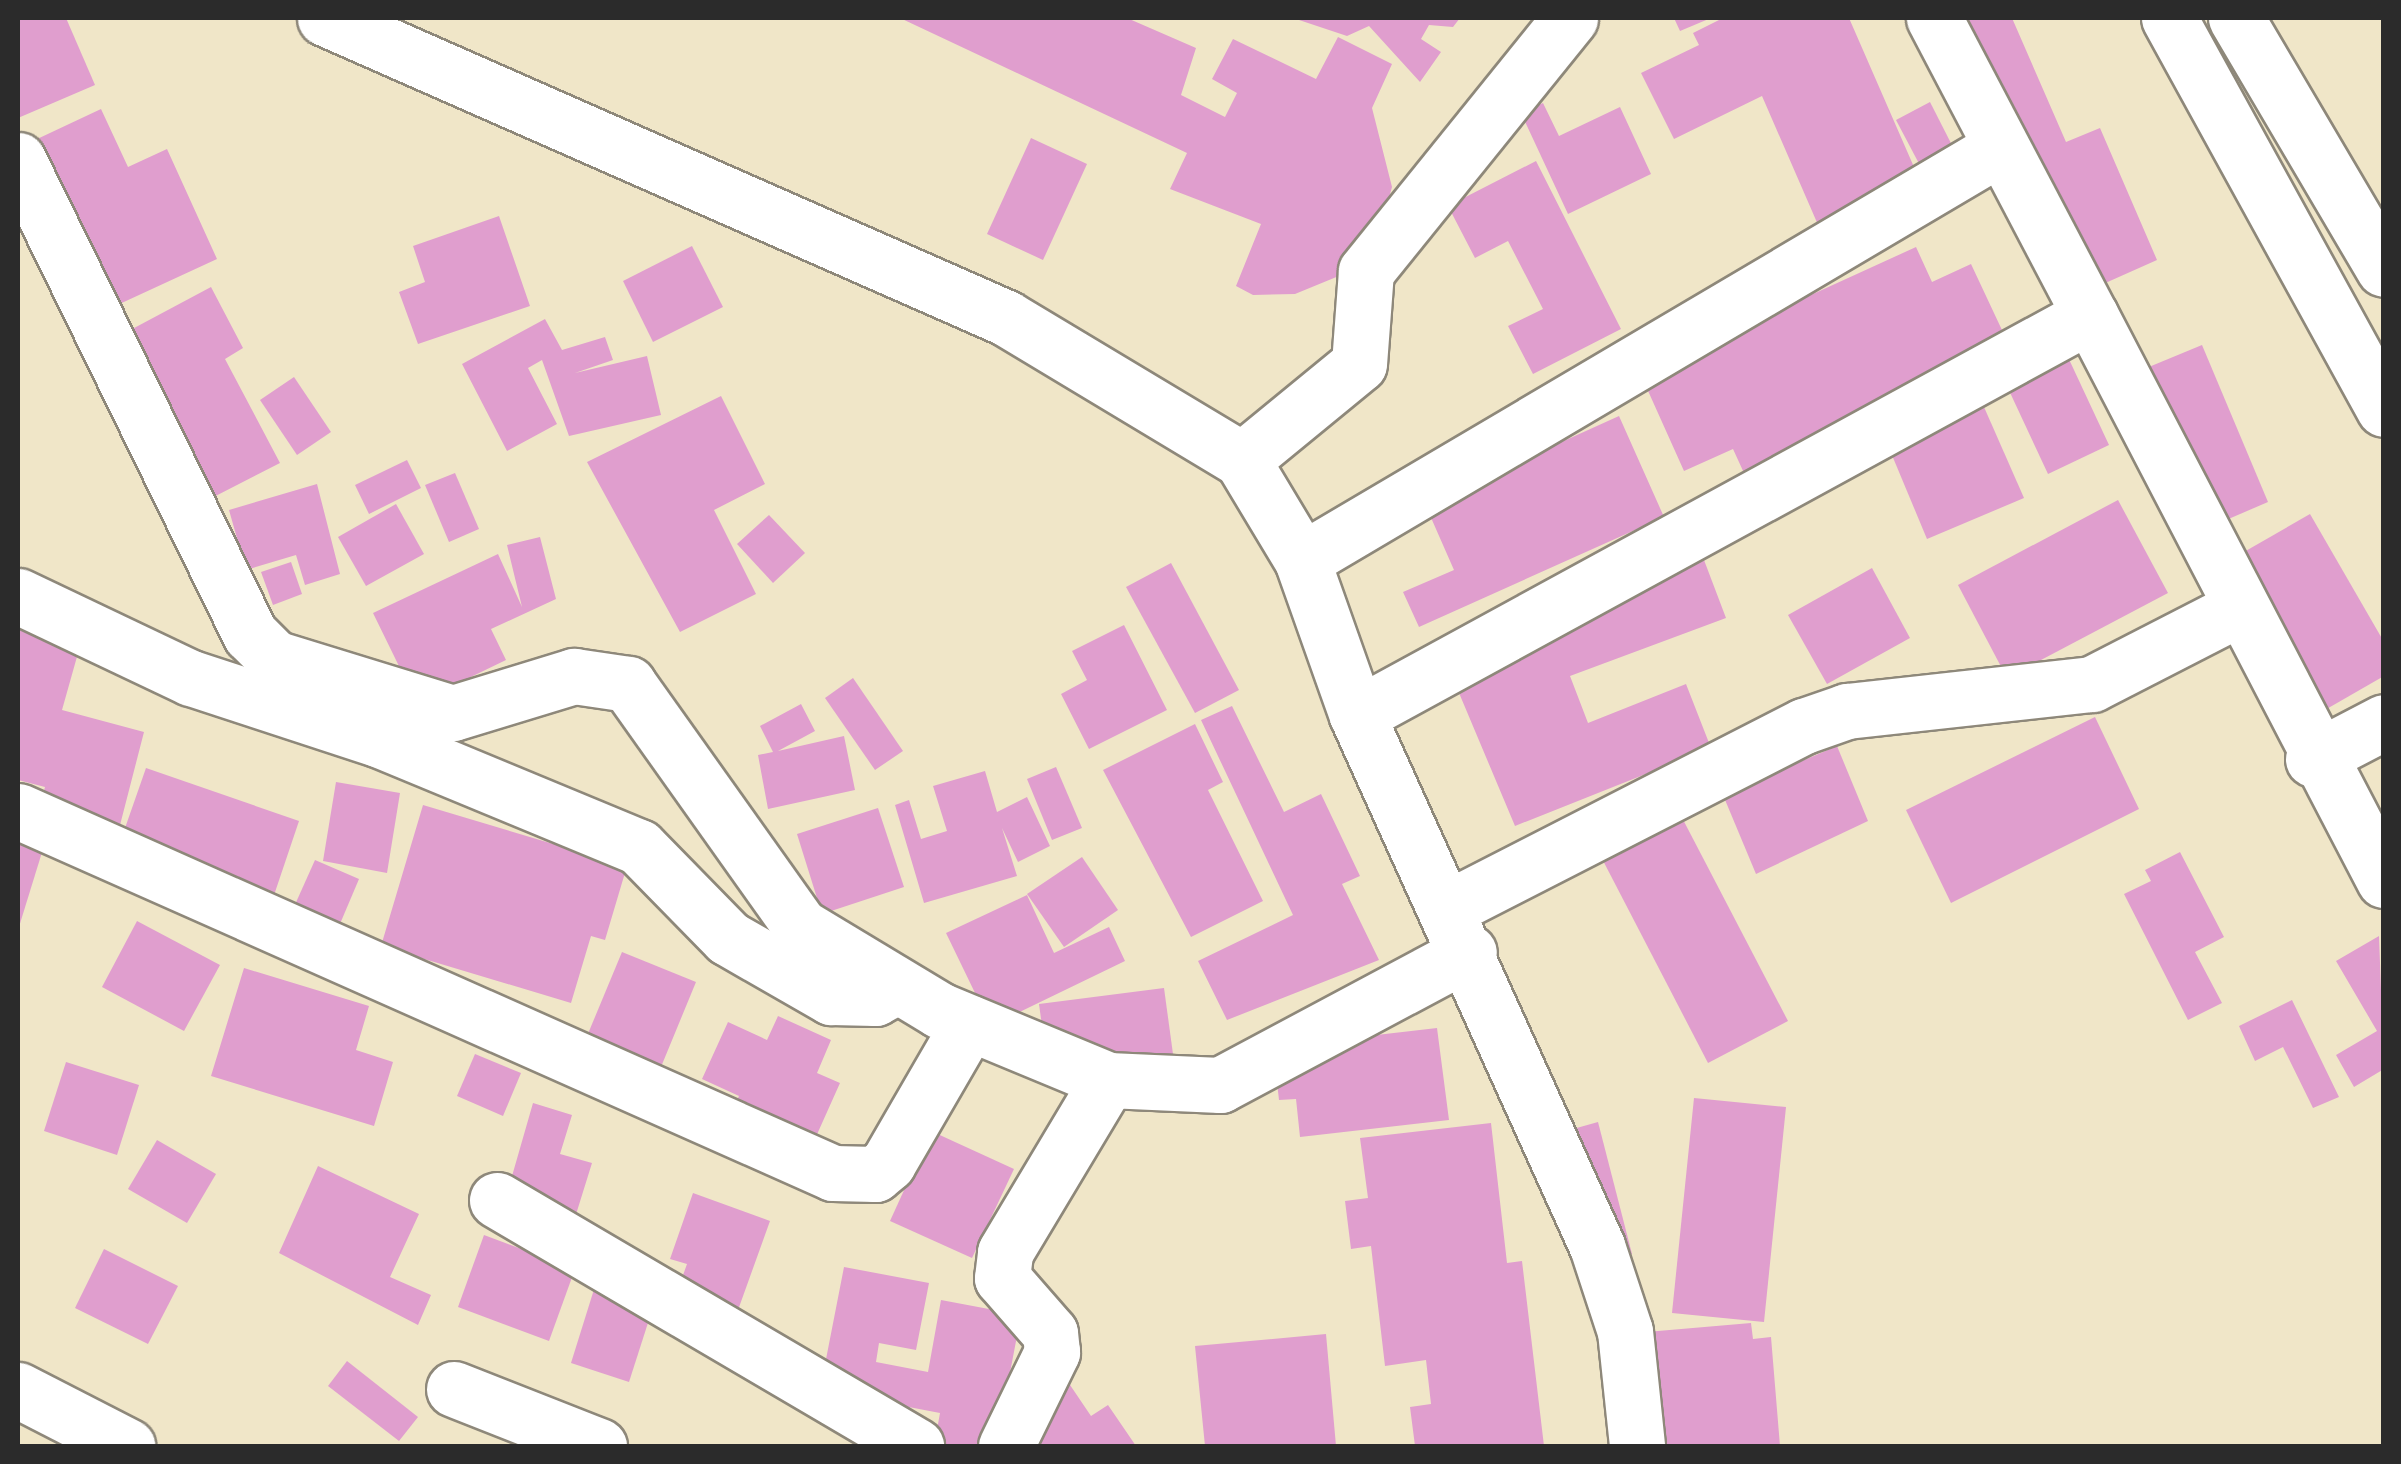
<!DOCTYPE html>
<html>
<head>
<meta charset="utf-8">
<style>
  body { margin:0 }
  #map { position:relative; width:2401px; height:1464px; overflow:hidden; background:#f0e6c8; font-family:Mali,sans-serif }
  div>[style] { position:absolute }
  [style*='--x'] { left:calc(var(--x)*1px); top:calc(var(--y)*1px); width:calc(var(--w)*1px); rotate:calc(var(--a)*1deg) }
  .building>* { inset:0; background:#e09ece }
  .roads { filter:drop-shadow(2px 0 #8e887a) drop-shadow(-2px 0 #8e887a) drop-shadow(0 2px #8e887a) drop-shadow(0 -2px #8e887a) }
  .minor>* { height:55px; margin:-27.5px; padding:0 27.5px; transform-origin:27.5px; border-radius:27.5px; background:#fff }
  span { translate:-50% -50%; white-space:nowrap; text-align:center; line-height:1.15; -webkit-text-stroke:10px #fcf5e5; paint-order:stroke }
  .frame { position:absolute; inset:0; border:20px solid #2b2b2b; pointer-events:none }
</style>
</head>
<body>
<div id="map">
  <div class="building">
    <div style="clip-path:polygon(18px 18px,66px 18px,95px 85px,18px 118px)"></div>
    <div style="clip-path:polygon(900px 18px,1127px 18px,1196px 48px,1181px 95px,1225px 117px,1237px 93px,1212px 79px,1233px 39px,1316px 79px,1338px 37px,1392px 64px,1372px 108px,1392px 187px,1380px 229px,1351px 271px,1295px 294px,1253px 295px,1236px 286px,1261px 224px,1170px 189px,1187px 153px)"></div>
    <div style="clip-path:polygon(1293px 18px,1460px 18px,1453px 27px,1429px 25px,1421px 39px,1441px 52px,1420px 82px,1369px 26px,1347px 36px)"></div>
    <div style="clip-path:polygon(1674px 18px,1711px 18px,1680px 31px)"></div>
    <div style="clip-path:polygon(1723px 18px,1849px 18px,1924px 190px,1822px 234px,1762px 96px,1674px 139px,1641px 73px,1699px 45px,1693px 33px)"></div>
    <div style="clip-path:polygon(1932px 18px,2012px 18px,2066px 142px,2100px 128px,2157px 260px,2056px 305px)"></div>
    <div style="clip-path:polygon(1930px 102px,1958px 157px,1925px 175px,1896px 120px)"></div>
    <div style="clip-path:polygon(1543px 103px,1559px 136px,1620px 107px,1651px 174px,1568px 214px,1521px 113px)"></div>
    <div style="clip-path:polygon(101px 109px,128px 167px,167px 149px,217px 259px,100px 313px,18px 148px)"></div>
    <div style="clip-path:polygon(1031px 138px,1087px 164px,1043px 260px,987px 234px)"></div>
    <div style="clip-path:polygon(1536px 161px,1621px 329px,1533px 374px,1508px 326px,1543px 309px,1508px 241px,1475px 258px,1448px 206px)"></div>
    <div style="clip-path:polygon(499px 216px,530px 306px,418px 344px,399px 292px,425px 282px,413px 246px)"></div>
    <div style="clip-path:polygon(692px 246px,723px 307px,653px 342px,623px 281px)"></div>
    <div style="clip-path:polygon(1916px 247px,1932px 282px,1971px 264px,2009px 345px,1744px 473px,1733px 449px,1684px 471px,1640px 373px)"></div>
    <div style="clip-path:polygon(211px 287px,243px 348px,225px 359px,280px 463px,200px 504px,121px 335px)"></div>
    <div style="clip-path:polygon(545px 319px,562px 350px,605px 337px,613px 360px,575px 373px,647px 356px,661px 415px,569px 436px,542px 360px,528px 368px,557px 424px,507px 451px,462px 364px)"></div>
    <div style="clip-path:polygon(2202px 345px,2268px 502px,2182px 539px,2115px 381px)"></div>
    <div style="clip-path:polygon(2067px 355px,2109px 445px,2048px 474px,2006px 384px)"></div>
    <div style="clip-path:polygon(294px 377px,331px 432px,297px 455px,260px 400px)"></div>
    <div style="clip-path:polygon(721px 396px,765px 484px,714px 510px,756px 594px,680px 632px,587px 462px)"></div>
    <div style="clip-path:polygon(1984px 407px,2024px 498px,1927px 539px,1889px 448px)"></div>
    <div style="clip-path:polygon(1619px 416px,1664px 517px,1419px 627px,1403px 592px,1454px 570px,1425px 504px)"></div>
    <div style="clip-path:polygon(407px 460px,421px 488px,369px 514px,355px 485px)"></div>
    <div style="clip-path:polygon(455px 473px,479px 529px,449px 542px,425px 485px)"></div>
    <div style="clip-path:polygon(317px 484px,340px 574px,305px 585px,296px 555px,246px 570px,229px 510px)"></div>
    <div style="clip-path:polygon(2118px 500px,2168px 593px,2007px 678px,1958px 585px)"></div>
    <div style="clip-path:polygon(396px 504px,424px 554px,366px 586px,338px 537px)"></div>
    <div style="clip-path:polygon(2310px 514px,2384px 642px,2384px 676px,2304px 722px,2216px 568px)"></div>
    <div style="clip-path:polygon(769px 515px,805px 553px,773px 583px,737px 544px)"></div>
    <div style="clip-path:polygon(540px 537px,556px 599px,491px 629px,506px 660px,417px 703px,373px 613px,498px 554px,522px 607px,507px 545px)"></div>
    <div style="clip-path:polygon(1704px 560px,1726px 618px,1570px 676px,1588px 723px,1686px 684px,1711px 748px,1515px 826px,1446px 662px)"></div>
    <div style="clip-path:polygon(291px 562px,302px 594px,273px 605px,261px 572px)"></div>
    <div style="clip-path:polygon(1171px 563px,1239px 690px,1195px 713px,1126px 587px)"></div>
    <div style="clip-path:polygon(1872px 568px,1910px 638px,1827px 684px,1788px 615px)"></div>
    <div style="clip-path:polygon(1124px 625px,1167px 710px,1089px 749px,1061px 694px,1087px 680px,1072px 651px)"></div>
    <div style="clip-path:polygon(18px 629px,80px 646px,62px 710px,144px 732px,119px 829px,39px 808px,45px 787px,18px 780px)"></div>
    <div style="clip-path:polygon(853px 678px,903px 751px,875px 770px,825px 698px)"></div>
    <div style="clip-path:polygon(801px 704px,815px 731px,778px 751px,844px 736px,855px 790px,768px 809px,758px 755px,773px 752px,760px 726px)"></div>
    <div style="clip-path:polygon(1232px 706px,1284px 812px,1321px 794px,1360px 876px,1342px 884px,1379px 960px,1227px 1020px,1198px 961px,1293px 915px,1201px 720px)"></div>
    <div style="clip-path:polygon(2095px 717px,2139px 809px,1951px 903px,1906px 810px)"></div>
    <div style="clip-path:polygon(1195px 724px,1223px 782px,1208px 790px,1263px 901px,1191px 937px,1103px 770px)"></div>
    <div style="clip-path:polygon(1837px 746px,1868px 821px,1756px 874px,1723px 795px)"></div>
    <div style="clip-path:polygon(1056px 767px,1082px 828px,1052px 840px,1027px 779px)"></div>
    <div style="clip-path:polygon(146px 768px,299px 821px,271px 904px,117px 851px)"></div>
    <div style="clip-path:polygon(985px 771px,997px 812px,1027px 797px,1050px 846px,1018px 862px,1002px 828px,1017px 876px,924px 903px,895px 805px,909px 800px,921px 839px,947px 831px,933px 786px)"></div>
    <div style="clip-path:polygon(336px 782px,400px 793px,387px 873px,323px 861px)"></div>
    <div style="clip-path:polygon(423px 805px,627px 866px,605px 940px,591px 936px,571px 1003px,381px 946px)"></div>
    <div style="clip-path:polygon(878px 808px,904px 887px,822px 914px,797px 834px)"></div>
    <div style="clip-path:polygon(1678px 810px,1788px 1021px,1708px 1063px,1598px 851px)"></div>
    <div style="clip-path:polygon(18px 827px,47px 836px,18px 930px)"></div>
    <div style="clip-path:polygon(2180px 852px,2224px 937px,2195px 952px,2222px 1003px,2188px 1020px,2124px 894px,2151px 881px,2145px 870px)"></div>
    <div style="clip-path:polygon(1082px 857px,1118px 910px,1064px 947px,1027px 894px)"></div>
    <div style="clip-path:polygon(315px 860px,359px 879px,334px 938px,289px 918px)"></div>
    <div style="clip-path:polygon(1027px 895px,1054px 953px,1109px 927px,1125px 961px,991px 1026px,946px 933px)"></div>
    <div style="clip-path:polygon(137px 921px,220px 965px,184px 1031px,102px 987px)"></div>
    <div style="clip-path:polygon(2379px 936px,2384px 1069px,2354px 1087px,2336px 1055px,2377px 1031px,2336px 961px)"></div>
    <div style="clip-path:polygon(622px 952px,696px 982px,649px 1096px,575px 1065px)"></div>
    <div style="clip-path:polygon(244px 968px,369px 1006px,356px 1050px,393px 1062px,374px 1126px,211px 1076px)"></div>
    <div style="clip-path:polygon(1164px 988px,1173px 1054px,1048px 1070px,1039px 1004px)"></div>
    <div style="clip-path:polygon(2292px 1000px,2339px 1097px,2313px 1108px,2283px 1047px,2255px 1061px,2239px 1026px)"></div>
    <div style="clip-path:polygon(778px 1016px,831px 1040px,817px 1073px,840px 1083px,793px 1188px,713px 1152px,739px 1096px,702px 1079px,728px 1022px,767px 1040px)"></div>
    <div style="clip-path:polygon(1437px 1028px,1449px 1120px,1300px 1137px,1296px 1099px,1279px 1100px,1273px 1047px)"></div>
    <div style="clip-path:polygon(475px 1054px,521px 1073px,503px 1116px,457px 1096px)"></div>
    <div style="clip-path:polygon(66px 1062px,139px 1085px,117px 1155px,44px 1131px)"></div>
    <div style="clip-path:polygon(1694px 1098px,1786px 1107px,1764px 1322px,1672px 1313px)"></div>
    <div style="clip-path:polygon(533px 1103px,572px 1115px,560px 1154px,592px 1163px,573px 1224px,504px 1204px)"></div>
    <div style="clip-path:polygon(1598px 1122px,1632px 1254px,1601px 1263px,1566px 1131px)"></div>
    <div style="clip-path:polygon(1491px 1123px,1507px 1263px,1522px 1261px,1544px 1446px,1415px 1446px,1410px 1407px,1431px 1404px,1426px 1360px,1385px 1366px,1371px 1246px,1351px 1249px,1345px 1201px,1368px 1198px,1360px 1138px)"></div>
    <div style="clip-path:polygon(931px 1131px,1014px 1169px,972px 1258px,890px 1221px)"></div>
    <div style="clip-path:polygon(157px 1140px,216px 1174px,187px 1223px,128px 1189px)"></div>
    <div style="clip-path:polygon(318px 1166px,419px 1214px,390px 1277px,431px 1295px,418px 1325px,279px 1253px)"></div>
    <div style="clip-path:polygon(693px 1193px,770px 1221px,733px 1324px,673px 1303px,687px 1264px,670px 1259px)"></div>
    <div style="clip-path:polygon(484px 1235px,575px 1269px,549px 1341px,458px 1307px)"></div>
    <div style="clip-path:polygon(104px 1249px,178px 1286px,148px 1344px,75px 1308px)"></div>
    <div style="clip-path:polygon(844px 1267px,929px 1283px,916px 1350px,879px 1343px,876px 1362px,928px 1372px,941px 1300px,1021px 1315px,996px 1446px,934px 1446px,940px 1413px,820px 1390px)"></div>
    <div style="clip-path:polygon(596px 1283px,655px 1301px,629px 1382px,571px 1363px)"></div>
    <div style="clip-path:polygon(1751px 1323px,1753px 1339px,1771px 1337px,1780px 1446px,1663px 1446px,1623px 1334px)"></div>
    <div style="clip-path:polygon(1326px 1334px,1336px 1446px,1205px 1446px,1195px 1346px)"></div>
    <div style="clip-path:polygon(347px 1361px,418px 1417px,399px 1441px,328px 1386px)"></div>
    <div style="clip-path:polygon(1068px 1382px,1091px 1416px,1108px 1405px,1136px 1446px,1014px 1446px,1002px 1428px)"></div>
  </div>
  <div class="roads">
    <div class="minor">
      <div style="--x:325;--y:18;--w:744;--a:23.77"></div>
      <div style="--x:1006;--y:318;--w:275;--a:31"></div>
      <div style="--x:1242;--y:460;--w:151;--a:-39.4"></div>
      <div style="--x:1359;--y:364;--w:93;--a:-85.7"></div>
      <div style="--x:1366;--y:271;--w:325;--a:-51.1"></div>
      <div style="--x:1934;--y:18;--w:335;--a:62.3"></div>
      <div style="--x:2169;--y:18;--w:446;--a:61.2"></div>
      <div style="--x:2236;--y:18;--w:291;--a:59.5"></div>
      <div style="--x:18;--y:160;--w:528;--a:63.92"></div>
      <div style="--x:250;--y:634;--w:34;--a:45"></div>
      <div style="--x:274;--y:658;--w:187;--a:17.1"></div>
      <div style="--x:453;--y:713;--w:127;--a:-17"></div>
      <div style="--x:574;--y:676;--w:55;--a:8.4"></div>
      <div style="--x:628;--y:684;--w:297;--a:54.6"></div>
      <div style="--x:800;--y:926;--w:162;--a:31.1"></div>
      <div style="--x:939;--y:1010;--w:183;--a:22.5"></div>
      <div style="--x:1108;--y:1080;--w:112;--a:2.6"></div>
      <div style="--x:1220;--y:1085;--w:282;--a:-28.1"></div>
      <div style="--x:1242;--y:460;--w:117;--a:59"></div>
      <div style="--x:1302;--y:560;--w:164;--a:70.5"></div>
      <div style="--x:1357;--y:715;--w:583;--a:65.68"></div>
      <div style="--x:1597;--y:1246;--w:89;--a:71.8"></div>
      <div style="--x:1625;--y:1331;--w:116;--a:84"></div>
      <div style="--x:1302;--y:560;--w:808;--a:-30.56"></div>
      <div style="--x:18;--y:596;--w:191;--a:25.4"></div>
      <div style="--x:191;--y:678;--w:197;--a:18.1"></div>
      <div style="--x:378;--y:739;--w:282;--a:22.5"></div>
      <div style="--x:639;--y:847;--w:127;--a:45.6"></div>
      <div style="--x:728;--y:938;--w:119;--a:29.8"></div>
      <div style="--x:831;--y:997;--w:44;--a:1.3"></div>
      <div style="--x:875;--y:998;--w:25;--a:-29"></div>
      <div style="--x:1357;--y:715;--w:835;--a:-28.62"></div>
      <div style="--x:2090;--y:315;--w:637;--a:62.51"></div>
      <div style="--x:2313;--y:759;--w:80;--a:-27.5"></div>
      <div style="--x:18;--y:811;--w:892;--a:23.95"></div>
      <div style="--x:833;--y:1173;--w:42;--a:1.4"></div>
      <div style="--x:875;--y:1174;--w:17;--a:-40"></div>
      <div style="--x:888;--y:1163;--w:162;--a:-59.9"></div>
      <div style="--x:1448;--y:908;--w:400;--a:-27.1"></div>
      <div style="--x:1804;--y:726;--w:46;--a:-19.2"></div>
      <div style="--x:1847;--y:711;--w:246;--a:-6.3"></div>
      <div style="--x:2092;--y:684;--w:164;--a:-27.2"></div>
      <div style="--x:497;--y:1200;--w:486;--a:30.4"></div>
      <div style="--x:454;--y:1389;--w:156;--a:21.5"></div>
      <div style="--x:18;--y:1390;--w:123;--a:27.2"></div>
      <div style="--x:1006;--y:1446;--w:105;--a:-63.9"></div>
      <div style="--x:1052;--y:1352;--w:19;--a:-96"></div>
      <div style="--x:1050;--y:1333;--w:73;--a:-131.1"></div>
      <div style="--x:1002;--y:1278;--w:26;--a:-83"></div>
      <div style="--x:1005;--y:1252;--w:200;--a:-59.1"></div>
    </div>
  </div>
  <div class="frame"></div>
</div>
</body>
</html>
